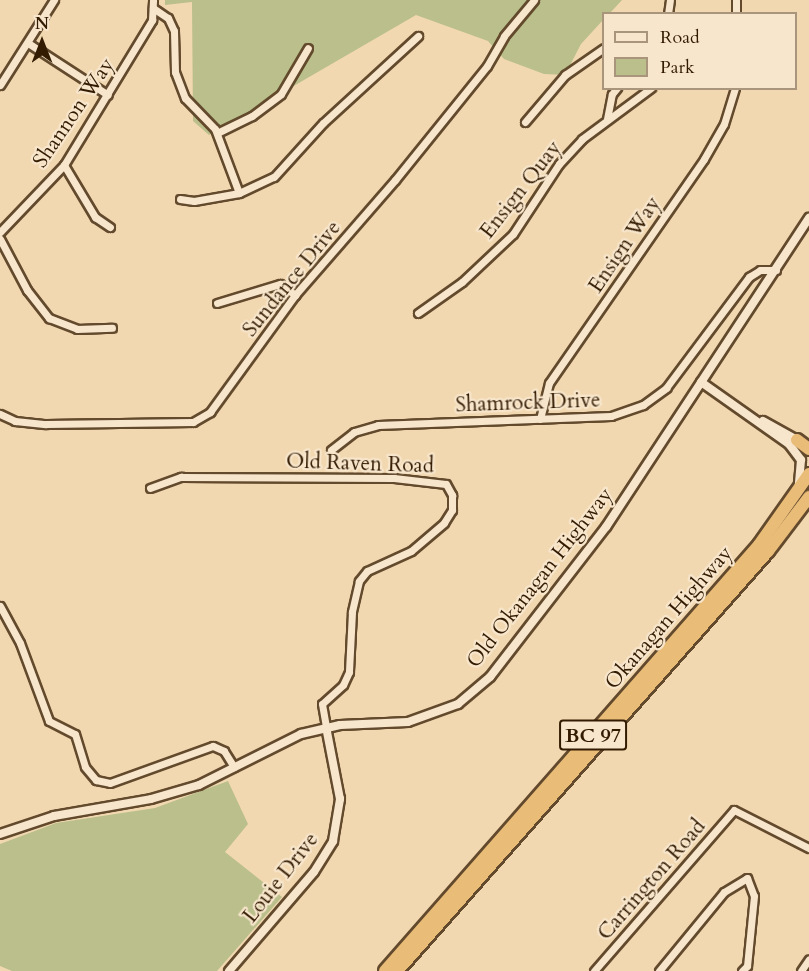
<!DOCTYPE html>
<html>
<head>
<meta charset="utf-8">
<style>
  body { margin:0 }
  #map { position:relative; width:809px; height:971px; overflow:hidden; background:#f2d8b0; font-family:Cardo,serif }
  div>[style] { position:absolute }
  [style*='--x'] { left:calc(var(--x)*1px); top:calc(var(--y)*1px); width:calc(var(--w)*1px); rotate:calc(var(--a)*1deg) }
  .green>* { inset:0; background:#babf8b }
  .roads { filter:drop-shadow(2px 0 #634a2d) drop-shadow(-2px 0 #634a2d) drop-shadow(0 2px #634a2d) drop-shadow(0 -2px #634a2d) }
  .minor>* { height:7px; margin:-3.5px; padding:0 3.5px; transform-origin:3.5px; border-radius:3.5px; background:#f7e6cc }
  .tertiary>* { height:8px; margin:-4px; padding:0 4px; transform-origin:4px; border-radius:4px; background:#f7e6cc }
  .trunk>* { height:12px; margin:-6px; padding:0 6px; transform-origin:6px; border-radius:6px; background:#e9bc78 }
  span { translate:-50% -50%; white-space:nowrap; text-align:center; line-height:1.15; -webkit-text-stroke:4.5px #f7e6cc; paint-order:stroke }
  .shield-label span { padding:2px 4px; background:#f7e6cc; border:2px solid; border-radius:4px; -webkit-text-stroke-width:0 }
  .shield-label { font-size:20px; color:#331b01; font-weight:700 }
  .street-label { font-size:21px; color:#331b01 }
  .legend { position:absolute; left:602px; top:12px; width:195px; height:78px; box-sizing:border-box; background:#f7e6cc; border:2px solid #a9957b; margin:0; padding:8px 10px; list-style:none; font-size:18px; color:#331b01 }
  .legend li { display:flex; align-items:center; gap:12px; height:30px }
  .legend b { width:30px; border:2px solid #a9957b }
  .north { position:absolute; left:12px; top:12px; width:60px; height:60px; -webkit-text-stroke:4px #f7e6cc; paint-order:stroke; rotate:0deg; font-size:16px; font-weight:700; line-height:24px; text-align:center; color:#331b01 }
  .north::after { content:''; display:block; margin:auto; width:21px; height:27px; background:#331b01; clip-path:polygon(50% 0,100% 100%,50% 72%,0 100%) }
</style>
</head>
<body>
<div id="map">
  <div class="green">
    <div style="clip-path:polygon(165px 0,622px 0,610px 13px,604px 14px,603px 20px,581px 44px,565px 75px,544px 74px,504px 59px,488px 41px,416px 15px,209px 135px,193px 121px,192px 2px,165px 5px)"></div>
    <div style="clip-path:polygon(228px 781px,248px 824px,225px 852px,282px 897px,217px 971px,12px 971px,0 966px,0 844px,56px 823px,155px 808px)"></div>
  </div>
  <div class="roads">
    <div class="minor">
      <div style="--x:736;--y:0;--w:14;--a:90"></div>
      <div style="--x:153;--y:8;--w:18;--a:34"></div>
      <div style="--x:168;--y:18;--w:14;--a:65"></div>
      <div style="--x:174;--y:31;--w:41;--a:88.6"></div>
      <div style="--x:175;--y:72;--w:28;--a:69"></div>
      <div style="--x:185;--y:98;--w:43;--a:45.9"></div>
      <div style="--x:215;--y:129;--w:68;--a:69.4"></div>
      <div style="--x:668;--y:14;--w:14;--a:-82"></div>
      <div style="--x:28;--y:43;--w:95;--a:33"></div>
      <div style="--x:0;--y:85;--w:101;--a:-57.6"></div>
      <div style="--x:607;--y:119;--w:25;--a:-79"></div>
      <div style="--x:612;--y:94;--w:8;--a:-50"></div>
      <div style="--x:525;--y:122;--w:62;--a:-49.6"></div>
      <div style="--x:565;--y:75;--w:47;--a:-34.7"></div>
      <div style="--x:217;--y:133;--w:39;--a:-26"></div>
      <div style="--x:252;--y:116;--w:36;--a:-37"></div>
      <div style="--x:281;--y:94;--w:53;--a:-59.6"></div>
      <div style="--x:64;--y:165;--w:61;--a:59.2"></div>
      <div style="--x:95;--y:217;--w:18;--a:34"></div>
      <div style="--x:180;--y:199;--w:14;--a:8"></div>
      <div style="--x:194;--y:201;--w:46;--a:-10.1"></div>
      <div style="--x:239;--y:193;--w:38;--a:-25"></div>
      <div style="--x:274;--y:177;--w:73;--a:-47.8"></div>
      <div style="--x:323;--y:123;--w:129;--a:-42.5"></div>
      <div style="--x:0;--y:232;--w:93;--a:-46.3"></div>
      <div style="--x:64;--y:165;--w:170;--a:-58.7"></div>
      <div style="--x:152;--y:20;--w:20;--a:-87"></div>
      <div style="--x:0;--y:239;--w:58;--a:62.1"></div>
      <div style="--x:27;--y:290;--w:36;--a:52"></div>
      <div style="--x:49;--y:318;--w:30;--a:21"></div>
      <div style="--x:77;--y:329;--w:35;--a:-2"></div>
      <div style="--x:217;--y:303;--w:66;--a:-16.8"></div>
      <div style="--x:280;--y:284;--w:19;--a:36"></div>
      <div style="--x:418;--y:313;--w:54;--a:-35.2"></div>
      <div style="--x:462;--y:282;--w:70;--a:-43.3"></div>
      <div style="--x:513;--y:234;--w:84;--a:-56.7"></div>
      <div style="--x:559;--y:164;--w:34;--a:-47"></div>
      <div style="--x:582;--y:139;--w:86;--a:-36.5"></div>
      <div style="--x:0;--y:414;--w:17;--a:25"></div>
      <div style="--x:15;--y:421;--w:31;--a:6"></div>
      <div style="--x:46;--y:424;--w:147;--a:-0.8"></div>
      <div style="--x:193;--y:422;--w:20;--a:-30"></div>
      <div style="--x:210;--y:412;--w:145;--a:-54"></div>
      <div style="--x:295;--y:295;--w:152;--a:-49"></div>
      <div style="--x:395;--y:180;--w:146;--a:-51.1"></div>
      <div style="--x:487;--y:66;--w:34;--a:-60"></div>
      <div style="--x:504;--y:36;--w:47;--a:-50.2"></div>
      <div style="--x:540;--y:419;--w:37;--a:-76"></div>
      <div style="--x:549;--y:383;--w:272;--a:-55.3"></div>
      <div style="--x:704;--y:159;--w:40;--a:-60.3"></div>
      <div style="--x:724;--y:124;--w:38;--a:-73"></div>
      <div style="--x:331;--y:450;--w:29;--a:-38"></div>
      <div style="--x:354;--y:432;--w:25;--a:-16"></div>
      <div style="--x:378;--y:425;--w:233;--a:-2.2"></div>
      <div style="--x:611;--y:416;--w:34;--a:-19"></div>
      <div style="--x:643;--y:405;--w:29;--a:-36"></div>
      <div style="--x:666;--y:388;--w:139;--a:-53.2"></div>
      <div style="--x:749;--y:277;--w:13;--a:-32"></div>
      <div style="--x:760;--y:270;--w:16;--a:0"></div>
      <div style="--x:150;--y:488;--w:33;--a:-20"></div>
      <div style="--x:181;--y:477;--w:213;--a:0.3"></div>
      <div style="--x:394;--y:478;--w:52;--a:6.6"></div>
      <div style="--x:446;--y:484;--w:13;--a:61"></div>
      <div style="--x:452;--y:495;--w:15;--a:90"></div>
      <div style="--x:452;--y:510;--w:15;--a:122"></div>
      <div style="--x:444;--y:523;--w:43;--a:139.7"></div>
      <div style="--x:411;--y:551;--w:48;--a:155.6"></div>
      <div style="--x:367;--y:571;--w:13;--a:129"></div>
      <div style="--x:359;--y:581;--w:32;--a:103"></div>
      <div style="--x:352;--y:612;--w:60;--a:92.9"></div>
      <div style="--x:349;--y:672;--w:14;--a:115"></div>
      <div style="--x:343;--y:685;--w:28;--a:138"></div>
      <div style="--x:322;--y:704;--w:23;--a:80"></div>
      <div style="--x:0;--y:606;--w:42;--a:61.6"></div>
      <div style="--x:20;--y:643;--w:83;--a:69.6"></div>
      <div style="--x:49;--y:721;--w:29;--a:27"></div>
      <div style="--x:75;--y:734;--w:34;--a:73"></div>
      <div style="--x:85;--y:767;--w:17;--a:50"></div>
      <div style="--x:96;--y:780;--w:14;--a:12"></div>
      <div style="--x:110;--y:783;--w:109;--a:-19.8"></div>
      <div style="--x:213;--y:746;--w:12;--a:24"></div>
      <div style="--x:224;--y:751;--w:19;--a:58"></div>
      <div style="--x:594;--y:971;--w:213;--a:-49"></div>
      <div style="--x:734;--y:810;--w:84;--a:26.9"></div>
      <div style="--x:659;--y:971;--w:102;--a:-50.6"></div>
      <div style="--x:724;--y:892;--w:27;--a:-31"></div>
      <div style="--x:747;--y:878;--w:19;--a:69"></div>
      <div style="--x:754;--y:896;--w:70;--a:95.7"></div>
      <div style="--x:747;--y:966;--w:7;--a:135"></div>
      <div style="--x:801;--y:971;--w:14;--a:-56"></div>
    </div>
    <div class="tertiary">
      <div style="--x:701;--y:382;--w:108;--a:35.2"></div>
      <div style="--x:789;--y:444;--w:20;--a:53"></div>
      <div style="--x:801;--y:460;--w:25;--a:95"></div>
      <div style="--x:763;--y:421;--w:39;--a:29"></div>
      <div style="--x:0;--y:834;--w:57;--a:-18.4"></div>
      <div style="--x:54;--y:816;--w:98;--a:-9.9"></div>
      <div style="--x:151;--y:799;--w:50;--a:-16.3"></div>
      <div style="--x:199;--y:785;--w:114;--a:-26.6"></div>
      <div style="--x:301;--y:734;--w:40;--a:-13"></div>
      <div style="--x:340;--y:725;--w:68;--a:-2.5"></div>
      <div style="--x:408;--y:722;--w:53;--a:-19.8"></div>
      <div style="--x:458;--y:704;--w:42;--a:-40.2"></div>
      <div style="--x:490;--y:677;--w:190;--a:-52.3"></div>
      <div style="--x:606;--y:527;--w:370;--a:-56.7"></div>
      <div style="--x:229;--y:971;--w:130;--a:-49.4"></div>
      <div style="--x:314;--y:872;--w:36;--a:-58"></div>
      <div style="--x:333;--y:841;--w:43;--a:-80.5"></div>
      <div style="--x:340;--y:799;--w:73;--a:-101"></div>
    </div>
    <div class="trunk">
      <div style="--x:797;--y:440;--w:15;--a:37"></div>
      <div style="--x:385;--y:971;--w:567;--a:-48.72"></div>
      <div style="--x:759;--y:545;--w:87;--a:-54.8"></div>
      <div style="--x:397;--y:971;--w:560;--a:-48.54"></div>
      <div style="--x:768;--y:551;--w:68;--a:-52.8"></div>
    </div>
  </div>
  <div class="shield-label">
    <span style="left:593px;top:735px">BC 97</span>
  </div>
  <div class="street-label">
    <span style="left:74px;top:113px;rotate:-56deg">Shannon Way</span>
    <span style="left:521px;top:190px;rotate:-52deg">Ensign Quay</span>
    <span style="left:625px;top:245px;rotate:-56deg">Ensign Way</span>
    <span style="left:292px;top:279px;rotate:-51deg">Sundance Drive</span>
    <span style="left:528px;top:403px;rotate:-2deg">Shamrock Drive</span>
    <span style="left:360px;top:464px;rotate:2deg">Old Raven Road</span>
    <span style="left:540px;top:578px;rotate:-52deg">Old Okanagan Highway</span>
    <span style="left:669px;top:618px;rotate:-49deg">Okanagan Highway</span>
    <span style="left:281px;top:878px;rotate:-52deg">Louie Drive</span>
    <span style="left:652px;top:880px;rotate:-49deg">Carrington Road</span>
  </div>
  <ul class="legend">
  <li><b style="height:8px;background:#f7e6cc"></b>Road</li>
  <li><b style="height:16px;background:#babf8b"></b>Park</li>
  </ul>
  <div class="north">N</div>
</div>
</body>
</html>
